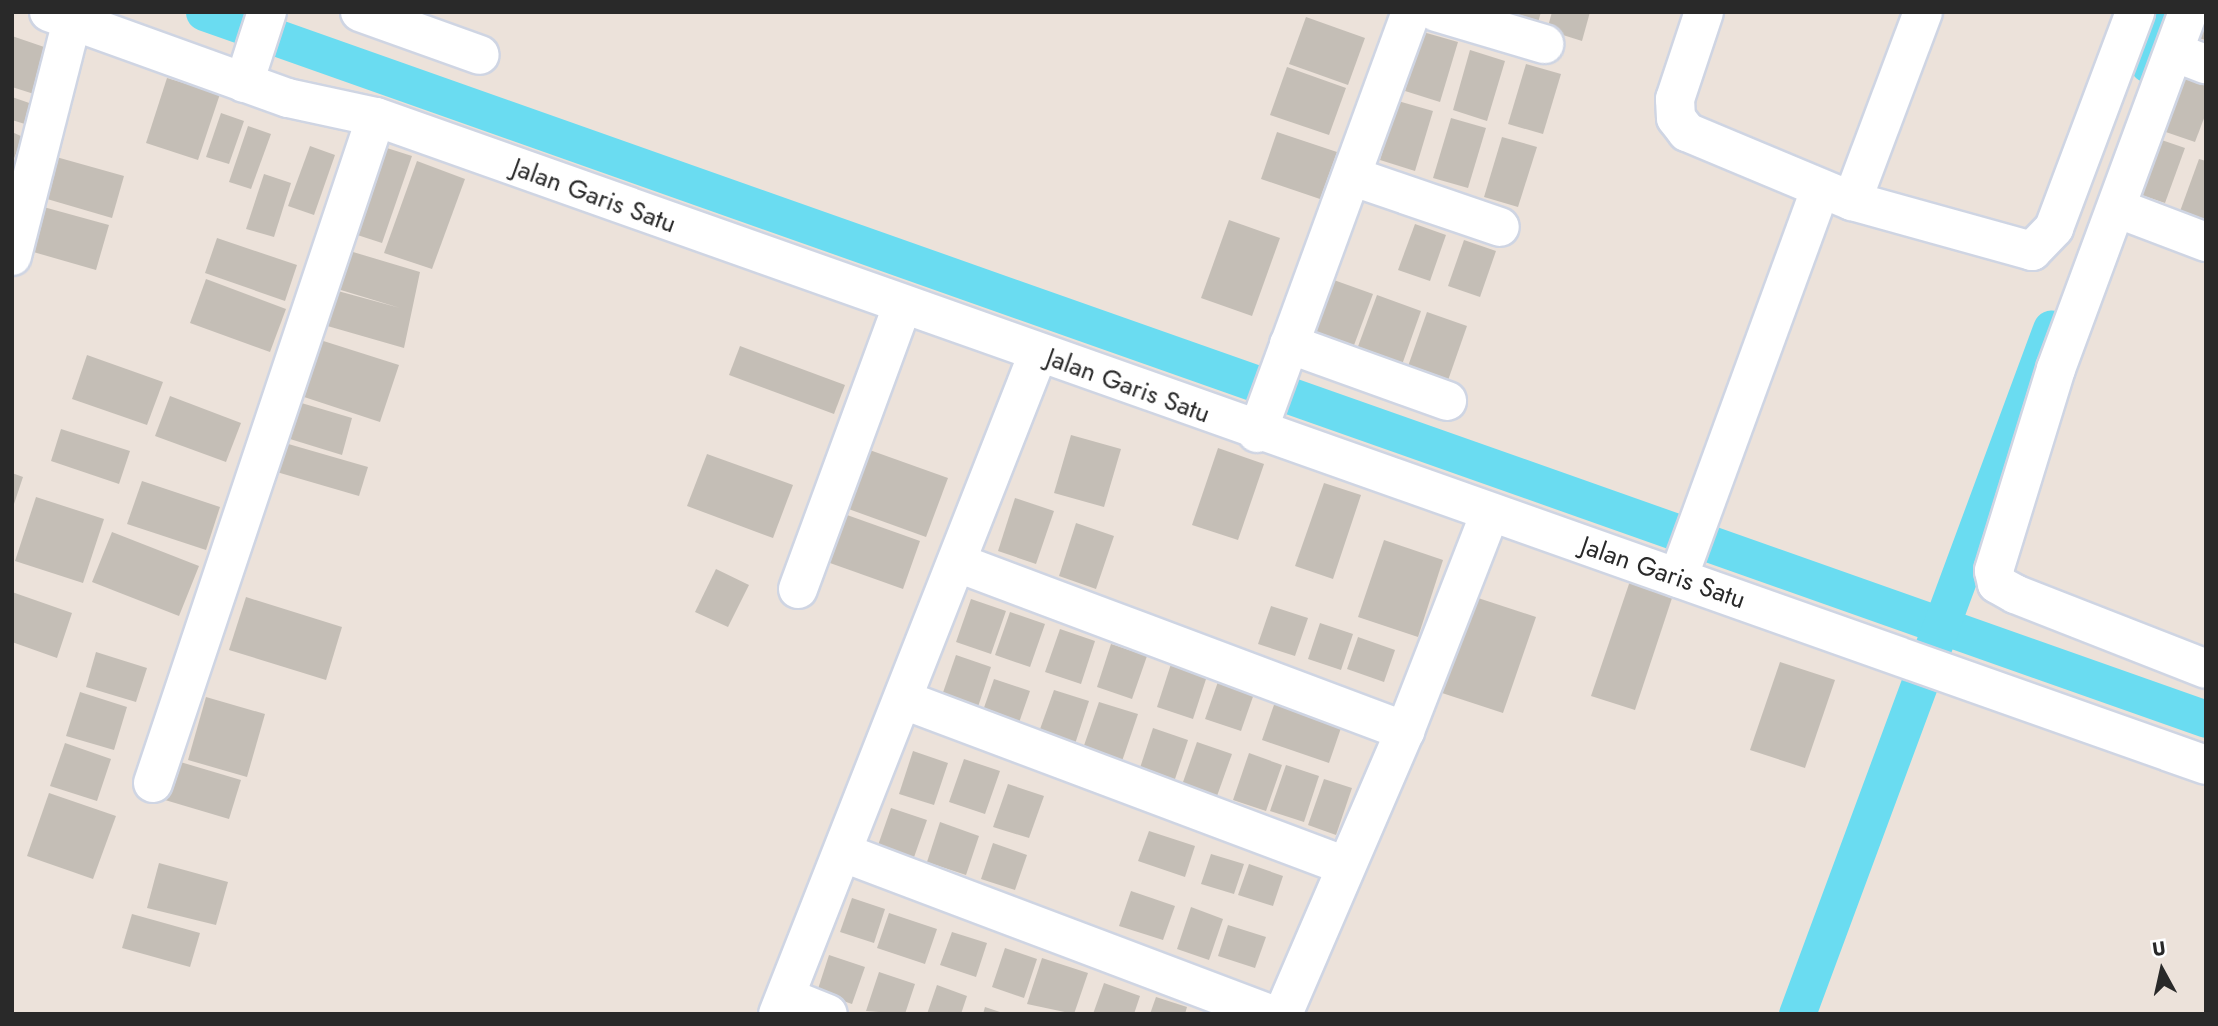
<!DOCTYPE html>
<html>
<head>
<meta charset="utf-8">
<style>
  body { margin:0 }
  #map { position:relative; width:2218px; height:1026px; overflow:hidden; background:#ece2da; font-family:Jost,sans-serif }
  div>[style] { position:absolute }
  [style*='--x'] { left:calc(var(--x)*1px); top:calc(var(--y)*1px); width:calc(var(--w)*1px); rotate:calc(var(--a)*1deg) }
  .canal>* { height:37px; margin:-18.5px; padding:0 18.5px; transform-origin:18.5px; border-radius:18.5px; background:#6adcf1 }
  .building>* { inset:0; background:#c4beb6 }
  .roads { filter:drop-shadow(2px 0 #cfd5e3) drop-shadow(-2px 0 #cfd5e3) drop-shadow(0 2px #cfd5e3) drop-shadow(0 -2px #cfd5e3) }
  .minor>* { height:38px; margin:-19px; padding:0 19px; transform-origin:19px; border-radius:19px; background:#fff }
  span { translate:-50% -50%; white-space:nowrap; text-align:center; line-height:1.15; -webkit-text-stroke:5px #fff; paint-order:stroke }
  .street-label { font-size:26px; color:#292929 }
  .frame { position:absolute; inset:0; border:14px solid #292929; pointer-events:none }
  .north { position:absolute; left:2127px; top:935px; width:70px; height:70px; -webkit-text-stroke:5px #fff; paint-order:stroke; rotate:352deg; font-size:19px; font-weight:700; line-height:28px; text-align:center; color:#292929 }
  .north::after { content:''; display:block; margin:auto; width:24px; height:32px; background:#292929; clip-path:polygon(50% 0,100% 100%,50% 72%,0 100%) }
</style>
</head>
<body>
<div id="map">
  <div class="canal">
    <div style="--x:204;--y:12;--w:2123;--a:19.45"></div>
    <div style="--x:2148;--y:64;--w:55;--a:-69.9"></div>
    <div style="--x:1797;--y:1014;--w:731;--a:-69.66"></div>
  </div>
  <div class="building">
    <div style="clip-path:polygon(1503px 12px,1541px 12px,1537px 26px)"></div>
    <div style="clip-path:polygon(1552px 12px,1590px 12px,1582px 41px,1547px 30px)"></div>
    <div style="clip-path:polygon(1306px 17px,1365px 38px,1348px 85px,1289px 64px)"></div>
    <div style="clip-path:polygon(2206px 18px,2206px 40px,2198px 38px)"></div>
    <div style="clip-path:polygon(1423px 32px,1458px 42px,1440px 102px,1405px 91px)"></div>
    <div style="clip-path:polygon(12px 36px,50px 49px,34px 94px,12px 87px)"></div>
    <div style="clip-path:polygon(1470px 50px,1505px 61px,1487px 121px,1453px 110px)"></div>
    <div style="clip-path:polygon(1526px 64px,1561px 74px,1543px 134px,1508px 124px)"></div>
    <div style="clip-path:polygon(1287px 67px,1346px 88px,1329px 135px,1270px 115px)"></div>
    <div style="clip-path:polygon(2177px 73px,2206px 84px,2206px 113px,2195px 142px,2157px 129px)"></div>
    <div style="clip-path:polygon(167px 78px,220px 94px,198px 160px,146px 143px)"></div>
    <div style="clip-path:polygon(12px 97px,35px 105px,28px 125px,12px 120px)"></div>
    <div style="clip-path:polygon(1398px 101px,1433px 111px,1415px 171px,1380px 160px)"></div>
    <div style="clip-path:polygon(221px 113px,244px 121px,229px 164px,206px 157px)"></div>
    <div style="clip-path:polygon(1451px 118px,1486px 128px,1468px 188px,1433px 178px)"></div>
    <div style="clip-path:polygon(248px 126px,271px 134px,251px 189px,229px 182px)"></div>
    <div style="clip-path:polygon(12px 132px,23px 137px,12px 163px)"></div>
    <div style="clip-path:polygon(1277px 132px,1337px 152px,1320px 199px,1261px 179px)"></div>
    <div style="clip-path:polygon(2147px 135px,2185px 148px,2165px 203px,2127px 190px)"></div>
    <div style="clip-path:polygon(1502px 137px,1537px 147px,1518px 207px,1484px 197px)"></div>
    <div style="clip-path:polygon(368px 142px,412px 156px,382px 243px,339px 229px)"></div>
    <div style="clip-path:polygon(310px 146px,335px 155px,314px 215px,288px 206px)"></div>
    <div style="clip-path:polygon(42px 153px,124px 176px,112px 218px,30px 194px)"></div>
    <div style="clip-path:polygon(2199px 159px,2206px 161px,2206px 224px,2179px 214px)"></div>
    <div style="clip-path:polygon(417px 161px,465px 179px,432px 269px,384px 253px)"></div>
    <div style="clip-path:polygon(264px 174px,291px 183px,274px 237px,246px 229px)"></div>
    <div style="clip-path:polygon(29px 203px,109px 225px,96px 270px,16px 247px)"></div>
    <div style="clip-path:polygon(1229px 220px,1280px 238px,1252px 316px,1201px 298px)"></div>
    <div style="clip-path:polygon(1415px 224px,1446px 235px,1430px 281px,1398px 270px)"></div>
    <div style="clip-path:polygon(217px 238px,297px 265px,285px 301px,205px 273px)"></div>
    <div style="clip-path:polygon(1464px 240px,1496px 251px,1480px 297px,1448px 286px)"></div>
    <div style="clip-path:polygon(333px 246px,420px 272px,404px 348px,317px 323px,327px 288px,400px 308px,321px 284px)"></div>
    <div style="clip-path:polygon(206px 279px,286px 309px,270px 352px,190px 323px)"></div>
    <div style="clip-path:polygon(1331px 279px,1373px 294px,1350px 356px,1308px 341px)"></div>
    <div style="clip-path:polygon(1377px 295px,1421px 311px,1398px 376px,1353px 360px)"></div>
    <div style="clip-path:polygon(1427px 312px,1467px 326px,1446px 386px,1406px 372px)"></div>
    <div style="clip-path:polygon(314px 338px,399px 365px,380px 422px,295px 394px)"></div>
    <div style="clip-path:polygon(740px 346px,845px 385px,834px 414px,729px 375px)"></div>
    <div style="clip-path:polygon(87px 355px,163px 382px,147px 425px,72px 399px)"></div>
    <div style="clip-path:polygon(170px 396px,241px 423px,226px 462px,155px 436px)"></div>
    <div style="clip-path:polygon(288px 399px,352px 418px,342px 455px,277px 435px)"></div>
    <div style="clip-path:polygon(61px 429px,130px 451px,119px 484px,51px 461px)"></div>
    <div style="clip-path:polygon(1071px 435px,1121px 449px,1104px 507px,1054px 493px)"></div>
    <div style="clip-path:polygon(271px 439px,368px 467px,359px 496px,263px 468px)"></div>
    <div style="clip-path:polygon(864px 448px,948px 478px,926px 537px,843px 507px)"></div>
    <div style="clip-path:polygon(1218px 448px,1264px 464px,1238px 540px,1192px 525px)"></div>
    <div style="clip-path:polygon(707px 454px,793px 485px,773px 538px,687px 506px)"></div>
    <div style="clip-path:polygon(12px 473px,23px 477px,13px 507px,12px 507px)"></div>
    <div style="clip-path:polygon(142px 481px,220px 507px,206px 550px,127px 524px)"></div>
    <div style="clip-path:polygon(1324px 483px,1361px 495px,1333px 579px,1295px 566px)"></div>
    <div style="clip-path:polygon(36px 497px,104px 519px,83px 583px,15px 561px)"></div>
    <div style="clip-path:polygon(1015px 498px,1054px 511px,1036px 564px,998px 551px)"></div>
    <div style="clip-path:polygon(833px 510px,920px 541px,903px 589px,816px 558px)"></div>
    <div style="clip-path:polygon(1076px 523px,1114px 536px,1096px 589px,1059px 576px)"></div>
    <div style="clip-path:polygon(112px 532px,199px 566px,179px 616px,92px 582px)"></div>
    <div style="clip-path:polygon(1384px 540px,1443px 560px,1418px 637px,1358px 617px)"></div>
    <div style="clip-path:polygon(716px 569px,749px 585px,728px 627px,695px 612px)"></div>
    <div style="clip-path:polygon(1630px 581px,1673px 595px,1635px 710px,1591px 696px)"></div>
    <div style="clip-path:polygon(12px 592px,72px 613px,57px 658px,12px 642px)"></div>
    <div style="clip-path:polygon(246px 597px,342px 627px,326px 680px,229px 650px)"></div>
    <div style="clip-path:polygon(1475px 597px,1536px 617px,1503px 713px,1442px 693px)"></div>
    <div style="clip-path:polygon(971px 599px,1006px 611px,991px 654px,956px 642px)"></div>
    <div style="clip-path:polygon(1271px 606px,1308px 618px,1295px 656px,1258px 644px)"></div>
    <div style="clip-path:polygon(1010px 612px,1045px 624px,1030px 667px,995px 655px)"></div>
    <div style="clip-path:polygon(1320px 623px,1353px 634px,1341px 670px,1308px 659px)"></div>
    <div style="clip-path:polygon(1060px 629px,1095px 641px,1081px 684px,1045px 672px)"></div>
    <div style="clip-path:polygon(1358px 637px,1395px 650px,1384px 682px,1347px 669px)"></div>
    <div style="clip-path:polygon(1111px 644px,1147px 656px,1132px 699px,1097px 687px)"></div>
    <div style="clip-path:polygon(96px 652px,147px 668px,136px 702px,86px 687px)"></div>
    <div style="clip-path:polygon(956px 655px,991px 667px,975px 716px,939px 704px)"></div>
    <div style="clip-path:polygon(1780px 662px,1835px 680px,1805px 768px,1750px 750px)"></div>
    <div style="clip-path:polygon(1171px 664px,1207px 676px,1193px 719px,1157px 707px)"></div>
    <div style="clip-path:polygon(1220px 676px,1256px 688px,1241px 731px,1205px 719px)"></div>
    <div style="clip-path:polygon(994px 679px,1030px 691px,1015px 734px,979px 722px)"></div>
    <div style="clip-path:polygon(1054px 690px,1089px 701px,1075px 744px,1039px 732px)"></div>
    <div style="clip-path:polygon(80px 692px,127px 707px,114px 750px,66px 736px)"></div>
    <div style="clip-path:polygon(206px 697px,265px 714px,247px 777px,188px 760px)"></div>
    <div style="clip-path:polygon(1099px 702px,1138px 714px,1118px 773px,1079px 760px)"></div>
    <div style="clip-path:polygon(1275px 702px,1342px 725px,1329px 763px,1262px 740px)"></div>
    <div style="clip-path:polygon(1153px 728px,1188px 740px,1174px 782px,1139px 771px)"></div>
    <div style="clip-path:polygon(1197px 742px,1232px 754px,1217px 796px,1182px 785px)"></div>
    <div style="clip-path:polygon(65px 743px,111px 759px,97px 801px,50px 786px)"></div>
    <div style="clip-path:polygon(913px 751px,948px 763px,934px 805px,899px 794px)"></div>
    <div style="clip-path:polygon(1249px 753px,1282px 765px,1266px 811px,1233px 800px)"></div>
    <div style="clip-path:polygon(964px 759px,1000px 771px,985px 814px,949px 802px)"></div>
    <div style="clip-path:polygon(177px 761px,241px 780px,229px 819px,165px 800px)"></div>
    <div style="clip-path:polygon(1286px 765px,1319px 776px,1304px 822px,1270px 811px)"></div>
    <div style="clip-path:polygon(1324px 779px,1352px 788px,1336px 835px,1308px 825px)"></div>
    <div style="clip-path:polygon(1008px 784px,1044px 796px,1029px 838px,993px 827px)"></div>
    <div style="clip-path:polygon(49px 793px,116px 816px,93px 879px,27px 856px)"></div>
    <div style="clip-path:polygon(891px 808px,927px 820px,912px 863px,876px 851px)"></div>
    <div style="clip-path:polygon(940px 822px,979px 836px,966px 875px,927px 862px)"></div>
    <div style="clip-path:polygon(1149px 831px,1195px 846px,1185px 877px,1138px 861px)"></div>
    <div style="clip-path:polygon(993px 843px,1027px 855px,1015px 890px,981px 879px)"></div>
    <div style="clip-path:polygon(1211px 854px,1244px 864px,1234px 894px,1201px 884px)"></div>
    <div style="clip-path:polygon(159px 863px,228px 882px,216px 925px,147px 908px)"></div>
    <div style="clip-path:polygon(1249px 864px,1283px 876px,1273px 906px,1238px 895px)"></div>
    <div style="clip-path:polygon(1131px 891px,1175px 906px,1163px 940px,1119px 926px)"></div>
    <div style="clip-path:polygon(852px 898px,885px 909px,874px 943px,840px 932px)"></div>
    <div style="clip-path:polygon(1191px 907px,1223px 919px,1209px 960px,1177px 949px)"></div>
    <div style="clip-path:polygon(889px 913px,937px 929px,925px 964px,877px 948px)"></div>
    <div style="clip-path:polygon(132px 914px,200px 933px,190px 967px,122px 948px)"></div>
    <div style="clip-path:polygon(1228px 925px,1266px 937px,1255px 968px,1218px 956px)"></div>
    <div style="clip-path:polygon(952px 932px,987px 943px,976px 977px,940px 965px)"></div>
    <div style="clip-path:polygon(1005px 948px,1037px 959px,1024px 998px,992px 987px)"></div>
    <div style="clip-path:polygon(829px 955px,865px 967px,852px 1004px,817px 992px)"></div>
    <div style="clip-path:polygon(1042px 958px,1088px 973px,1074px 1014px,1027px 1004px)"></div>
    <div style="clip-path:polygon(879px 972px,915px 984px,905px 1014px,866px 1011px)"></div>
    <div style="clip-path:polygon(1104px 983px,1140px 996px,1134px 1014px,1093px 1014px)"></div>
    <div style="clip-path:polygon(937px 985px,967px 996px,961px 1014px,927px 1014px)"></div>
    <div style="clip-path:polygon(1156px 997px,1187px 1007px,1185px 1014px,1150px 1014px)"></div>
    <div style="clip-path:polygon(985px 1007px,1003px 1013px,1003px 1014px,983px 1014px)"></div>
  </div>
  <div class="roads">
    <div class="minor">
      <div style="--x:49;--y:12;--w:254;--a:19.8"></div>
      <div style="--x:288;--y:98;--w:90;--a:12.2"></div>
      <div style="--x:376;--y:117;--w:1941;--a:19.5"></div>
      <div style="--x:360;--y:12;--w:127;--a:19.7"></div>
      <div style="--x:1436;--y:12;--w:113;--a:16.5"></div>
      <div style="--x:1704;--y:12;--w:92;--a:108.4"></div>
      <div style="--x:1675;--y:99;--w:19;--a:87"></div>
      <div style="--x:1676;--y:118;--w:18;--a:52"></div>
      <div style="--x:1687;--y:132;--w:179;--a:22.7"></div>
      <div style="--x:1852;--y:201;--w:187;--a:15.5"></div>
      <div style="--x:2032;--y:251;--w:32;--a:-46"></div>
      <div style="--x:2054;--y:228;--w:231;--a:-69.4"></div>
      <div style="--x:2188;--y:12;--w:381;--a:110.3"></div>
      <div style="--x:2056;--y:369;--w:211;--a:107.1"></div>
      <div style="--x:1994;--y:571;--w:13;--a:77"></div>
      <div style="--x:1997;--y:584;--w:21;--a:29"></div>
      <div style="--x:2015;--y:594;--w:205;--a:21.4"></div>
      <div style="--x:2174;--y:52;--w:34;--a:21"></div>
      <div style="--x:244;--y:83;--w:75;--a:-72.1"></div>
      <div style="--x:1354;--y:177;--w:154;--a:18.9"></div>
      <div style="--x:1852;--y:201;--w:202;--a:-69.4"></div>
      <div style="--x:2119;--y:209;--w:93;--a:20.8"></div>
      <div style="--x:12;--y:256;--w:243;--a:-75.7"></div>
      <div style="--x:1289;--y:344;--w:168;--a:19.8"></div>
      <div style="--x:1257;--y:433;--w:448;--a:-69.9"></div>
      <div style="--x:958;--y:563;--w:478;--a:20.6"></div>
      <div style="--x:1678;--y:578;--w:414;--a:-69.9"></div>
      <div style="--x:798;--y:589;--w:301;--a:-69.8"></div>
      <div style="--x:904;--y:700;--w:471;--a:20.6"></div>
      <div style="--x:153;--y:783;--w:702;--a:-71.49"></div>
      <div style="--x:844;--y:853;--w:456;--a:20.7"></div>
      <div style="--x:786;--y:997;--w:45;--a:22"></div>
      <div style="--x:778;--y:1014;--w:709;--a:-68.5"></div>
      <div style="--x:1283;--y:1014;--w:308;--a:-66.7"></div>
      <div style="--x:1405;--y:731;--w:232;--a:-68.7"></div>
    </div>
  </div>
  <div class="street-label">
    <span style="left:594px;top:196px;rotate:20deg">Jalan Garis Satu</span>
    <span style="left:1128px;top:386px;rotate:20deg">Jalan Garis Satu</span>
    <span style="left:1663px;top:573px;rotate:19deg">Jalan Garis Satu</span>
  </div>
  <div class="frame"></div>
  <div class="north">U</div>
</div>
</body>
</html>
